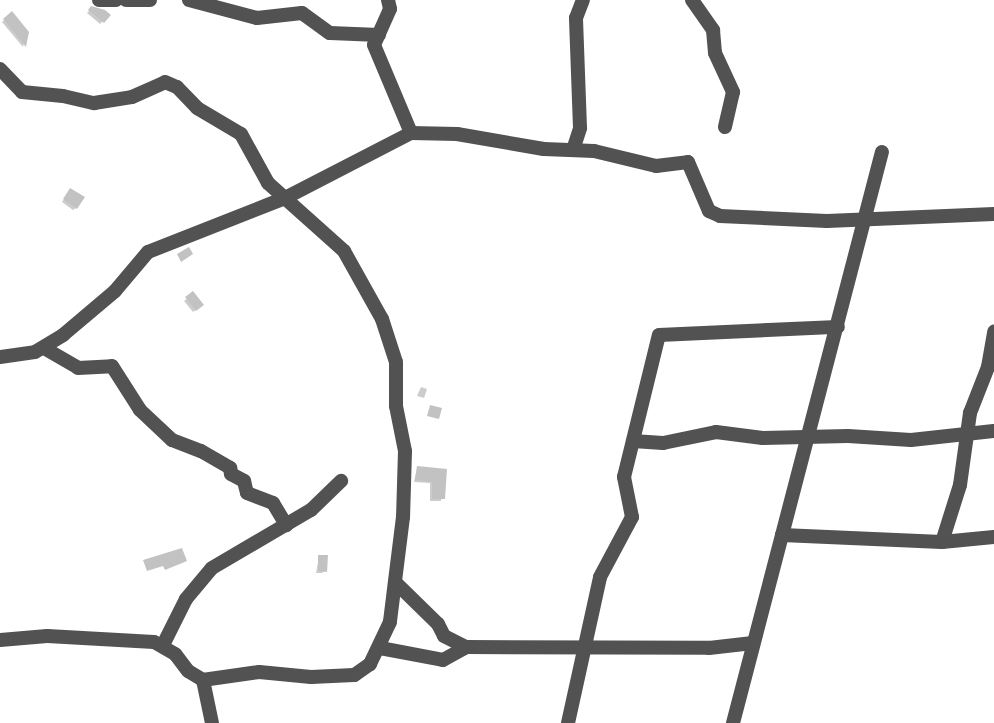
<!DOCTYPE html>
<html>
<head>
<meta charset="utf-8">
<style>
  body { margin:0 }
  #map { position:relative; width:994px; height:723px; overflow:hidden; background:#fff; font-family:Poppins,sans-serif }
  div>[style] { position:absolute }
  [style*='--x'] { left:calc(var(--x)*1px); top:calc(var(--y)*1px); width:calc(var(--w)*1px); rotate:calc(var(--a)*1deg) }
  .shadow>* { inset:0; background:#0003 }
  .building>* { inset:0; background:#c2c2c2 }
  .minor>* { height:14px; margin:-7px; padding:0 7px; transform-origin:7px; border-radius:7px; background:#525252 }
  span { translate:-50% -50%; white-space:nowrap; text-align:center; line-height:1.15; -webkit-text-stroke:6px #fff; paint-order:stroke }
</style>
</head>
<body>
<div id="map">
  <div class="shadow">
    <div style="clip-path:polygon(92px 8px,108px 16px,100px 24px,87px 13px)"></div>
    <div style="clip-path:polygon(11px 14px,26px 33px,23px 47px,2px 22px)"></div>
    <div style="clip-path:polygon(68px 193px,76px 208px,73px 210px,62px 202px)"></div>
    <div style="clip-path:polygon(193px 294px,202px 305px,193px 312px,184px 301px)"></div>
    <div style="clip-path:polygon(421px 387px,427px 389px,424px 398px,417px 396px)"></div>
    <div style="clip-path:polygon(417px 468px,445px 471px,441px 501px,430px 501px,430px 483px,414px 482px)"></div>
    <div style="clip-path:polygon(319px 557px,325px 571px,322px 573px,316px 573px)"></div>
  </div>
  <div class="building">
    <div style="clip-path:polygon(91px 6px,105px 10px,111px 15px,104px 23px,88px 10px)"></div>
    <div style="clip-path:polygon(12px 11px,29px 32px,26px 47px,3px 19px)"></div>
    <div style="clip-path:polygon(70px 188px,85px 197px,77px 209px,63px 199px)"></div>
    <div style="clip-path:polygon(189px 247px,193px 254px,181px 262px,177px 254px)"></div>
    <div style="clip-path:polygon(193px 291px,204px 305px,196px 311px,185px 297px)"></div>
    <div style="clip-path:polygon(430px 405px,442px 408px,439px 419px,427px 416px)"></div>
    <div style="clip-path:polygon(417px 466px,447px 469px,445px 499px,432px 499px,432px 482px,415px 480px)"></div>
    <div style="clip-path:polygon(182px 548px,187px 561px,165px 570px,163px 566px,147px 571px,143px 560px)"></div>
    <div style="clip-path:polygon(318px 555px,328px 555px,327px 572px,318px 571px)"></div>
  </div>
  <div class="minor">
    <div style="--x:99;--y:0;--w:17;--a:0"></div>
    <div style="--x:126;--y:0;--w:24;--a:0"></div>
    <div style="--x:189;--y:0;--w:70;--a:14.8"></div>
    <div style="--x:257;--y:18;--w:45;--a:-6.3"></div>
    <div style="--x:302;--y:13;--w:34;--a:36"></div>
    <div style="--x:330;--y:33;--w:49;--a:2.3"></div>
    <div style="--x:388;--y:0;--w:9;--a:77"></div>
    <div style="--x:390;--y:9;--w:39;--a:114"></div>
    <div style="--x:374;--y:45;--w:95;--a:67.2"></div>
    <div style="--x:692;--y:0;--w:37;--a:55"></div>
    <div style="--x:713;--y:30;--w:23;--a:85"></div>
    <div style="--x:715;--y:53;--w:43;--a:65.2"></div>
    <div style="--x:733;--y:92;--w:36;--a:103"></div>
    <div style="--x:0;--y:69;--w:32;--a:46"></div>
    <div style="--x:22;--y:92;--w:41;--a:5.6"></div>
    <div style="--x:63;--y:96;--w:32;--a:13"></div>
    <div style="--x:94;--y:103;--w:38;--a:-9"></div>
    <div style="--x:132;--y:97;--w:36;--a:-24"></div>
    <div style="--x:165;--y:82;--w:13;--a:23"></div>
    <div style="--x:177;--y:87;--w:29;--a:46"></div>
    <div style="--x:197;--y:108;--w:51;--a:30.6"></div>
    <div style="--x:241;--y:134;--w:56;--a:61.1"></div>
    <div style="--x:268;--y:183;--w:102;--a:41.8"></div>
    <div style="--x:344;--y:251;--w:78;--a:60.8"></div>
    <div style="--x:382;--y:319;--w:45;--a:72"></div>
    <div style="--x:396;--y:362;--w:44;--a:90"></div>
    <div style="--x:396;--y:406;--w:46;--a:78.7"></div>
    <div style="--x:405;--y:451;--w:66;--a:91.7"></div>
    <div style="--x:403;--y:517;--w:106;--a:97.1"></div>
    <div style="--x:390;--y:622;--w:47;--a:115.5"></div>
    <div style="--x:370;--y:664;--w:19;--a:145"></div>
    <div style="--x:354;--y:675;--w:43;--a:177.3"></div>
    <div style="--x:311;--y:677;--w:52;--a:-174.5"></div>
    <div style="--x:259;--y:672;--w:57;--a:171.9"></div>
    <div style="--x:203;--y:680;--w:17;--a:-149"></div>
    <div style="--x:188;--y:671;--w:21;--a:-127"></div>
    <div style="--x:175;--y:654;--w:24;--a:-150"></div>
    <div style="--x:154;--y:642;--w:107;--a:-176.8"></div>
    <div style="--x:47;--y:636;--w:47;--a:175.1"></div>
    <div style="--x:573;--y:150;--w:23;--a:-72"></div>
    <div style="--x:580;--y:128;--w:110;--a:-92.1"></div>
    <div style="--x:576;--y:18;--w:19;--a:-69"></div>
    <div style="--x:44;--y:348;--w:39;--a:30"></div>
    <div style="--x:78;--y:368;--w:34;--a:-3"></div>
    <div style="--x:112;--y:366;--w:52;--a:57.5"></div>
    <div style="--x:140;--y:410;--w:44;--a:43.2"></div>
    <div style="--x:172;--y:440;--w:31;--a:21"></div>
    <div style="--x:201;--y:451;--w:34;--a:30"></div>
    <div style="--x:230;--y:468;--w:6;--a:81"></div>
    <div style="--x:231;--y:474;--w:15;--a:28"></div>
    <div style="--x:244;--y:481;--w:12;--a:76"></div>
    <div style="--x:247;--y:493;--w:28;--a:21"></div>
    <div style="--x:273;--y:503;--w:26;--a:59"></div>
    <div style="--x:0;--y:357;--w:35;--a:-8"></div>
    <div style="--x:35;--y:352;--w:33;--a:-31"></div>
    <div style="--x:63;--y:335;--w:68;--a:-40.2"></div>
    <div style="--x:115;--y:291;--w:51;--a:-49.8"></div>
    <div style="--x:148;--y:252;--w:147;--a:-21.5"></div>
    <div style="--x:285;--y:198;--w:142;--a:-27.3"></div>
    <div style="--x:411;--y:133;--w:46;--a:1.2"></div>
    <div style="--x:457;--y:134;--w:88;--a:9.8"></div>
    <div style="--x:544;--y:149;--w:50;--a:2.3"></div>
    <div style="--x:594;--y:151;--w:64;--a:13.6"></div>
    <div style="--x:656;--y:166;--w:32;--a:-7"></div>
    <div style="--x:688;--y:162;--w:53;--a:66.8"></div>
    <div style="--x:709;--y:211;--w:12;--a:24"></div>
    <div style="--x:720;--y:216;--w:107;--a:2.7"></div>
    <div style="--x:827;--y:221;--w:167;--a:-2.4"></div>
    <div style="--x:633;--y:441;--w:30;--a:4"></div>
    <div style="--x:663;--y:443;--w:54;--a:-11.7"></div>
    <div style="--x:716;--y:432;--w:47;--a:7.3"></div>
    <div style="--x:763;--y:438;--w:85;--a:-1.3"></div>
    <div style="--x:848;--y:436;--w:63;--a:3.6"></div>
    <div style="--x:911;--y:440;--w:83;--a:-6.2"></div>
    <div style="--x:782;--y:535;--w:160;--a:2.5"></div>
    <div style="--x:942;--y:542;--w:52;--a:-5.5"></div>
    <div style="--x:942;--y:542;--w:60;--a:-72.5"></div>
    <div style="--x:960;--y:485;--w:73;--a:-82.1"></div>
    <div style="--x:970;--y:413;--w:49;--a:-68.6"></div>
    <div style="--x:988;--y:367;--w:36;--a:-80"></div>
    <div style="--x:395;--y:582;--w:60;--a:44.3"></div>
    <div style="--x:438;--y:624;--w:13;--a:63"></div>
    <div style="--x:444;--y:636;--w:25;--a:27"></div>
    <div style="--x:466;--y:647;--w:243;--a:0.2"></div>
    <div style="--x:709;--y:648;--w:44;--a:-6.5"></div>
    <div style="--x:163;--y:645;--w:51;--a:-63.4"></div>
    <div style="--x:186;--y:599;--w:40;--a:-50"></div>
    <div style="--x:212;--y:568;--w:115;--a:-30.4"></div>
    <div style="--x:311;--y:510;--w:42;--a:-44"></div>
    <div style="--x:380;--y:648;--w:64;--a:10.8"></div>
    <div style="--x:443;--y:660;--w:26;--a:-29"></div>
    <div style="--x:203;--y:680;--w:44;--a:78.2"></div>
    <div style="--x:568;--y:723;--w:149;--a:-77.6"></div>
    <div style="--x:600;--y:577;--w:68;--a:-61.9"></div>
    <div style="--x:632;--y:517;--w:41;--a:-101.3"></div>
    <div style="--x:624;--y:477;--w:146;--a:-76.2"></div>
    <div style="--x:659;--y:335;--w:179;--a:-2.6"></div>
    <div style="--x:733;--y:723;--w:590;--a:-75.38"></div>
  </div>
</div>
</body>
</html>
